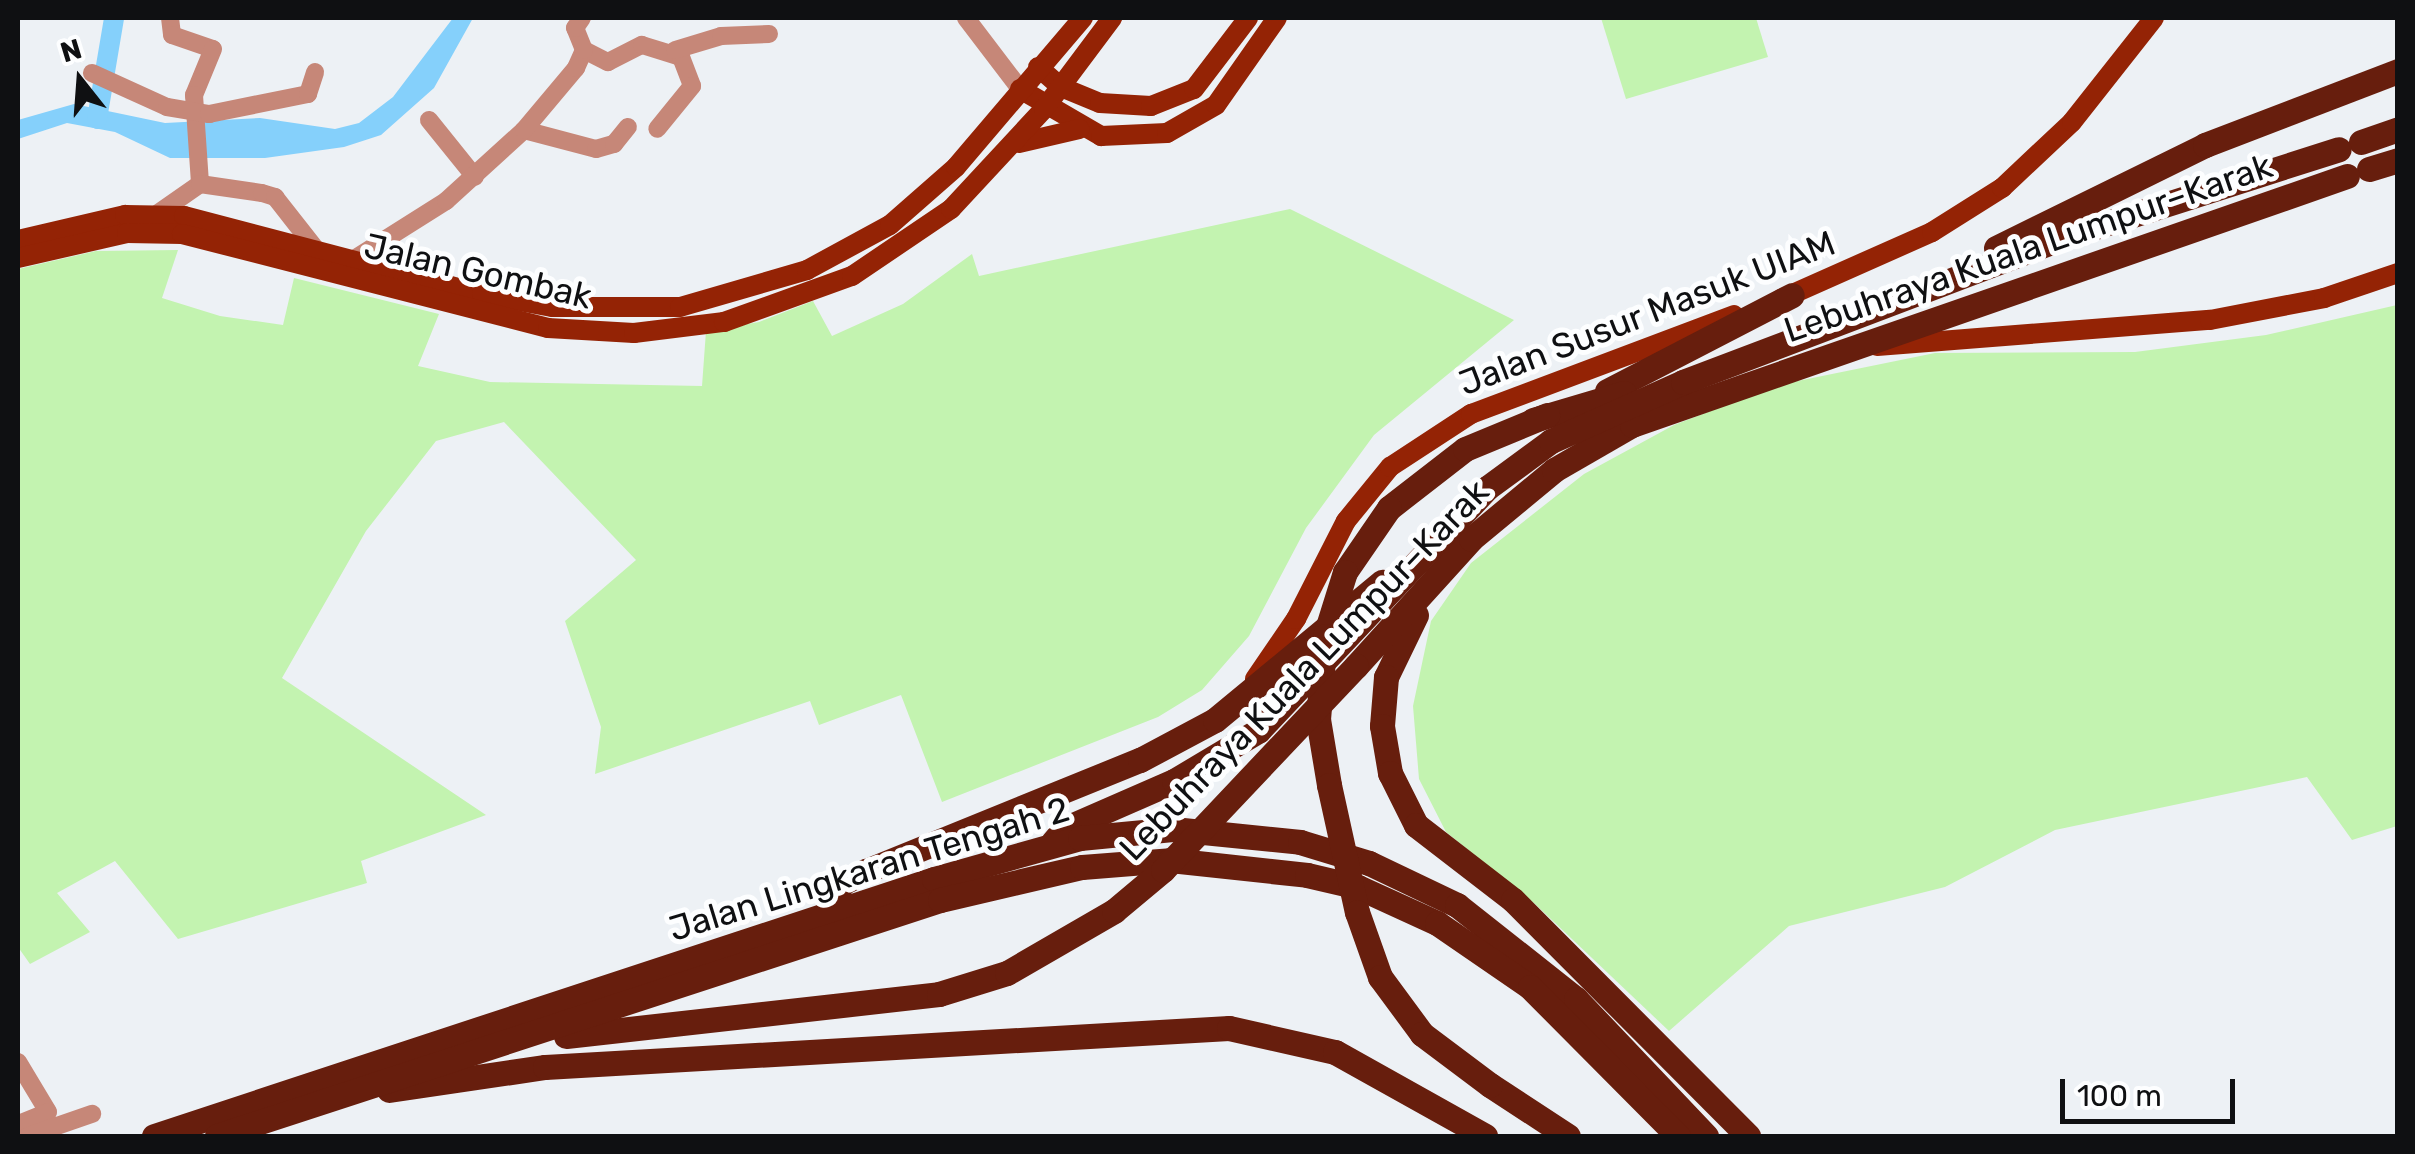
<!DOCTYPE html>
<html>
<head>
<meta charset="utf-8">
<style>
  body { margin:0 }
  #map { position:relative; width:2415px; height:1154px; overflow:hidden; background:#edf1f5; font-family:Rubik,sans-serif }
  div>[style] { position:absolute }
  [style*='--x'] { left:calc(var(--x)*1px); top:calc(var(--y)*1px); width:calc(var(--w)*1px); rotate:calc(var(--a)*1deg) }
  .green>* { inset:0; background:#c3f3b0 }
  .water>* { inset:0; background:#85d0fb }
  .river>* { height:20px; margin:-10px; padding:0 10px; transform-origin:10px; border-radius:10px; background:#85d0fb }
  .minor>* { height:18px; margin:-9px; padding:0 9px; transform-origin:9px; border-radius:9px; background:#c68778 }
  .major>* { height:20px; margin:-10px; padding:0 10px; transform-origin:10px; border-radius:10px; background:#942305 }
  .highway>* { height:25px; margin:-12.5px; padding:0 12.5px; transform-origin:12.5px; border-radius:12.5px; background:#671e0d }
  .highway-bridge>* { height:25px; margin:-12.5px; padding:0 12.5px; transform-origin:12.5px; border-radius:12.5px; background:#671e0d }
  span { translate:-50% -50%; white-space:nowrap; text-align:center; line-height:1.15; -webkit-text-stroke:10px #fdfeff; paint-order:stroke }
  .street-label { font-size:35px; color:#0f1012 }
  .frame { position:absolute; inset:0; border:20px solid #0f1012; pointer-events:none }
  .north { position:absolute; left:30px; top:30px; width:100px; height:100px; -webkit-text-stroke:8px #fdfeff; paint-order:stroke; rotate:343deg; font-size:28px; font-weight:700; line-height:40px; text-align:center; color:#0f1012 }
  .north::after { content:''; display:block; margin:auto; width:35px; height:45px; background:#0f1012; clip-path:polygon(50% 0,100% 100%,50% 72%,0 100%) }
  .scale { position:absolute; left:2060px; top:1079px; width:175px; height:45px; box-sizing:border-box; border:5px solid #0f1012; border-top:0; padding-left:12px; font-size:30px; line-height:35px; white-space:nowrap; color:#0f1012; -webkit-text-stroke:8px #fdfeff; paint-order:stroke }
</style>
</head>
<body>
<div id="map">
  <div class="green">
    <div style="clip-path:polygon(1601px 18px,1756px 18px,1768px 57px,1626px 99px)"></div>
    <div style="clip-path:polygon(1290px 209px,1514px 320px,1374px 435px,1306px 528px,1249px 636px,1202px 690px,1158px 717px,942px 802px,901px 695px,819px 725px,810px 701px,595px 774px,601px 727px,565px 621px,636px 560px,504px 422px,436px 441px,366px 531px,282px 678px,486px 815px,361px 861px,367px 883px,178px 939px,115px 861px,57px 893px,90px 932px,30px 964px,18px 947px,18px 269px,96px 251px,178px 250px,162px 298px,220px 316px,283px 325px,294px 278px,439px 314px,418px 366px,490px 382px,702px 386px,706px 331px,759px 322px,813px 301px,832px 336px,903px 304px,972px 254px,979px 276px)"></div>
    <div style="clip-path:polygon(2397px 305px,2397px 826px,2352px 840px,2307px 777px,2055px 830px,1945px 887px,1789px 926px,1669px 1031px,1535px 904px,1446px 832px,1419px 779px,1413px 706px,1431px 621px,1471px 563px,1584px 474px,1674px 425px,1778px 385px,1935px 353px,2135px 352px,2266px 335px)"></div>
  </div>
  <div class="water">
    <div style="clip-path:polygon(453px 18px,473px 18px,434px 88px,381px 135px,344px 147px,265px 158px,170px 158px,115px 132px,67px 123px,18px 139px,18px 120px,74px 104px,165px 123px,260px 118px,335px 129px,359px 123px,393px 97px)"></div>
  </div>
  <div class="river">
    <div style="--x:97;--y:119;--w:102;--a:-80.4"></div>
  </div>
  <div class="minor">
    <div style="--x:170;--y:18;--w:17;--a:83"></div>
    <div style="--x:172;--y:35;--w:43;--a:18.9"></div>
    <div style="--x:213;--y:49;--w:50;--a:112.4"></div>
    <div style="--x:194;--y:95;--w:89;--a:86.1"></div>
    <div style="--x:966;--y:18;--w:89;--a:52.7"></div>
    <div style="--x:584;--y:50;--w:27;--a:27"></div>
    <div style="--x:608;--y:62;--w:38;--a:-27"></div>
    <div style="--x:642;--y:45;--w:41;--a:17.1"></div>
    <div style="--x:681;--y:57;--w:31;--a:69"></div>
    <div style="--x:692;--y:86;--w:55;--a:129.1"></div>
    <div style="--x:675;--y:50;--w:48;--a:-16.9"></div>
    <div style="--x:721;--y:36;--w:48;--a:-2.4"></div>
    <div style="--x:92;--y:73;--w:82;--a:24.4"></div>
    <div style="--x:167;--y:107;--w:43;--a:9.5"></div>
    <div style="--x:209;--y:114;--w:101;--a:-11.4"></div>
    <div style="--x:308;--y:94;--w:23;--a:-72"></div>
    <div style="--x:429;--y:120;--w:73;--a:51.1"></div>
    <div style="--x:524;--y:130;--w:74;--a:14.8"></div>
    <div style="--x:596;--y:149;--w:19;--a:-16"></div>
    <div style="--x:614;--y:144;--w:22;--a:-51"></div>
    <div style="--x:157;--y:214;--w:52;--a:-34.9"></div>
    <div style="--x:200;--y:184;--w:63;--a:8.3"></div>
    <div style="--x:262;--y:193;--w:14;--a:17"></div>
    <div style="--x:275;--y:197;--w:65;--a:51.9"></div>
    <div style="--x:354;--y:259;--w:109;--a:-32.2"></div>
    <div style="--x:446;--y:201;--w:105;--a:-42.3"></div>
    <div style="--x:524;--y:130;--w:81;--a:-50"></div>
    <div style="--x:576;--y:68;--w:20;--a:-66"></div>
    <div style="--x:584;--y:50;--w:24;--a:-112"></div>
    <div style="--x:575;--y:28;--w:12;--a:-55"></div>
    <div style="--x:18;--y:1062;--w:58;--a:59"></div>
    <div style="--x:48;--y:1112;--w:32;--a:158"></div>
    <div style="--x:28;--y:1136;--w:68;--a:-19"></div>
  </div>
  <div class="major">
    <div style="--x:1038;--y:67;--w:30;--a:41"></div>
    <div style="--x:1061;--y:87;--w:42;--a:22.3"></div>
    <div style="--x:1100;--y:103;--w:51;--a:3.4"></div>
    <div style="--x:1151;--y:106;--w:46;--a:-21.6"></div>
    <div style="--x:1194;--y:89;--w:89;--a:-52.7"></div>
    <div style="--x:1020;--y:89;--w:94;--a:30.1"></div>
    <div style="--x:1101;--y:136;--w:66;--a:-2.6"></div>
    <div style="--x:1167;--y:133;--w:56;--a:-29.7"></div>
    <div style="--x:1216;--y:105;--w:106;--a:-55"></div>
    <div style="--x:1019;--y:143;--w:62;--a:-13.1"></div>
    <div style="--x:18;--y:240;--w:110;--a:-13.2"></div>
    <div style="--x:125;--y:215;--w:59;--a:1"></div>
    <div style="--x:184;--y:216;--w:308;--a:14.7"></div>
    <div style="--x:482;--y:294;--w:71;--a:10.5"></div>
    <div style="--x:552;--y:307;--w:128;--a:0"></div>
    <div style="--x:680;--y:307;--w:132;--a:-16.2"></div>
    <div style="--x:807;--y:270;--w:94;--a:-28.5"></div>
    <div style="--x:890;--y:225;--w:88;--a:-41.3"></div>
    <div style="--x:956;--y:167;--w:196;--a:-49.6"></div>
    <div style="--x:18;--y:258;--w:112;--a:-12.9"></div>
    <div style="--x:127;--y:233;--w:55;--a:1"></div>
    <div style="--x:182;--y:234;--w:378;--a:14.4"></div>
    <div style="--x:548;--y:328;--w:86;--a:3.3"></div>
    <div style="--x:634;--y:333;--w:91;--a:-7"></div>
    <div style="--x:724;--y:322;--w:136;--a:-19.8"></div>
    <div style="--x:852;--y:276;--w:120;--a:-34.1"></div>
    <div style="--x:951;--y:209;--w:137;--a:-47.1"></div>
    <div style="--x:1044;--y:109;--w:114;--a:-53.2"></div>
    <div style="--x:1781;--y:299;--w:165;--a:-23.9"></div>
    <div style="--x:1932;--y:232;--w:83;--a:-32.2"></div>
    <div style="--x:2002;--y:188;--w:96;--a:-43.3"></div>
    <div style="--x:2072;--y:122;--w:132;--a:-51.7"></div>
    <div style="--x:1877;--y:346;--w:334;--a:-4.5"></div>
    <div style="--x:2210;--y:320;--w:116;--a:-10.9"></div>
    <div style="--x:2324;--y:298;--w:78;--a:-18.7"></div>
    <div style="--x:1255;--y:679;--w:73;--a:-55.7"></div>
    <div style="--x:1296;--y:619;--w:110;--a:-63"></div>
    <div style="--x:1346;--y:521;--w:70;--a:-50.8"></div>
    <div style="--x:1390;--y:467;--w:97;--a:-33.2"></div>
    <div style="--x:1471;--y:414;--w:281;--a:-20.6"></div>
  </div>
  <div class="highway">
    <div style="--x:2361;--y:142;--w:39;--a:-19"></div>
    <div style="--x:2369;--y:169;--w:30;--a:-17"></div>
    <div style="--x:1996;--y:248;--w:233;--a:-26.2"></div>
    <div style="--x:2205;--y:145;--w:207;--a:-21"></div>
    <div style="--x:1607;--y:391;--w:208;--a:-27.4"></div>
    <div style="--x:1533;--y:420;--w:95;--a:-16.5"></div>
    <div style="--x:1389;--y:508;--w:96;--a:-37.8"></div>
    <div style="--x:1465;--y:449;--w:89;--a:-22.5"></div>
    <div style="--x:1416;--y:615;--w:69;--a:115.8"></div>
    <div style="--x:1386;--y:677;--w:49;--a:94.7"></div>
    <div style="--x:1382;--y:726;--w:48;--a:80.3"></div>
    <div style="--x:1390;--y:773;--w:58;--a:63.4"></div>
    <div style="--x:1416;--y:825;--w:123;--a:37.7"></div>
    <div style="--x:1513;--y:900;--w:333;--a:45.1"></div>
    <div style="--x:1356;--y:666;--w:171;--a:-47.8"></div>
    <div style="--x:1471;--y:539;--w:108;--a:-39.7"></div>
    <div style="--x:1554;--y:470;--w:90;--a:-30"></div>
    <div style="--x:1632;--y:425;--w:757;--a:-19.2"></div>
    <div style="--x:1053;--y:842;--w:17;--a:-50"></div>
    <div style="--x:1064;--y:829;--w:120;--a:-23.6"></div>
    <div style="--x:1174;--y:781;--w:98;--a:-30.8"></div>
    <div style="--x:1258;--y:731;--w:334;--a:-46.7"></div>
    <div style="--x:1487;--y:488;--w:79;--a:-36.3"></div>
    <div style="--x:1551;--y:441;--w:145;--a:-24.1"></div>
    <div style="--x:1683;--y:382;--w:414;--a:-20.8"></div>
    <div style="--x:2070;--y:235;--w:282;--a:-17.7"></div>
    <div style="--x:825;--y:914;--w:35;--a:-61"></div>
    <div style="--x:842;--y:883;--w:27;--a:-27"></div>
    <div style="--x:866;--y:871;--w:296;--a:-22.1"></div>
    <div style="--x:1140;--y:760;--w:85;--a:-28.1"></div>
    <div style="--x:1215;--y:720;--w:217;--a:-39.6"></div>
    <div style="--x:566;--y:1036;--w:375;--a:-6.4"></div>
    <div style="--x:1490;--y:1085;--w:93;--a:33.2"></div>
    <div style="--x:389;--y:1090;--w:158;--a:-8.4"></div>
    <div style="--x:545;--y:1067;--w:685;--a:-3.26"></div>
    <div style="--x:1229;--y:1028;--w:109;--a:12.8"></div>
    <div style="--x:1335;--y:1052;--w:172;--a:29.2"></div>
    <div style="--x:154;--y:1136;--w:821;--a:-18.24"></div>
    <div style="--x:934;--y:879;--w:152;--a:-15.7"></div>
    <div style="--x:1080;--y:838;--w:93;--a:-5.5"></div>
    <div style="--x:1173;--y:829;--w:128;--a:5.8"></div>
    <div style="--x:1300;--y:842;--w:72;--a:16.9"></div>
    <div style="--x:1369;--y:863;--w:98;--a:25.5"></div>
    <div style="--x:1457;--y:905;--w:152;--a:38.3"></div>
    <div style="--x:1576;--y:999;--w:189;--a:46.5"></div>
    <div style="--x:217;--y:1136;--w:761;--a:-18.08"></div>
    <div style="--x:940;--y:900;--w:146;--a:-13.1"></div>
    <div style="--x:1082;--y:867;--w:88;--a:-4.5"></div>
    <div style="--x:1170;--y:860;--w:138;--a:6.2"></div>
    <div style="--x:1307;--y:875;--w:52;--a:13.2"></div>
    <div style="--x:1358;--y:887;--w:87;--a:24.5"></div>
    <div style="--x:1437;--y:923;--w:113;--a:34.5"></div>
    <div style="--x:1530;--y:987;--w:210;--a:45.2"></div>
  </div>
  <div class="highway-bridge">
    <div style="--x:1389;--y:508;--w:78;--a:124.5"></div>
    <div style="--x:1345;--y:572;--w:67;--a:107.4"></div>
    <div style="--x:1325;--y:636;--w:83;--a:94.8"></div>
    <div style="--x:1318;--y:719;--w:67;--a:80.5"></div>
    <div style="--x:1329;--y:785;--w:130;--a:77.6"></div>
    <div style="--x:1357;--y:912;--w:69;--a:70.5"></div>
    <div style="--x:1380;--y:977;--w:71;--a:53.6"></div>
    <div style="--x:1422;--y:1034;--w:85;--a:36.9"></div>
    <div style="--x:939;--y:994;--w:71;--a:-17.2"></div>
    <div style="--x:1007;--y:973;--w:124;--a:-30.1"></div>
    <div style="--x:1114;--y:911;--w:64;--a:-39.9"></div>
    <div style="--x:1163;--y:870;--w:281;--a:-46.6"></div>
  </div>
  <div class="street-label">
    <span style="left:2028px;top:248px;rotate:-19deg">Lebuhraya Kuala Lumpur–Karak</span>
    <span style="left:478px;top:271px;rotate:13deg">Jalan Gombak</span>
    <span style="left:1647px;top:313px;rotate:-21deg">Jalan Susur Masuk UIAM</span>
    <span style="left:1304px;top:670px;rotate:-46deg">Lebuhraya Kuala Lumpur–Karak</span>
    <span style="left:869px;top:869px;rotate:-17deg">Jalan Lingkaran Tengah 2</span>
  </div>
  <div class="frame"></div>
  <div class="north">N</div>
  <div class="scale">100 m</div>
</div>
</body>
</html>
